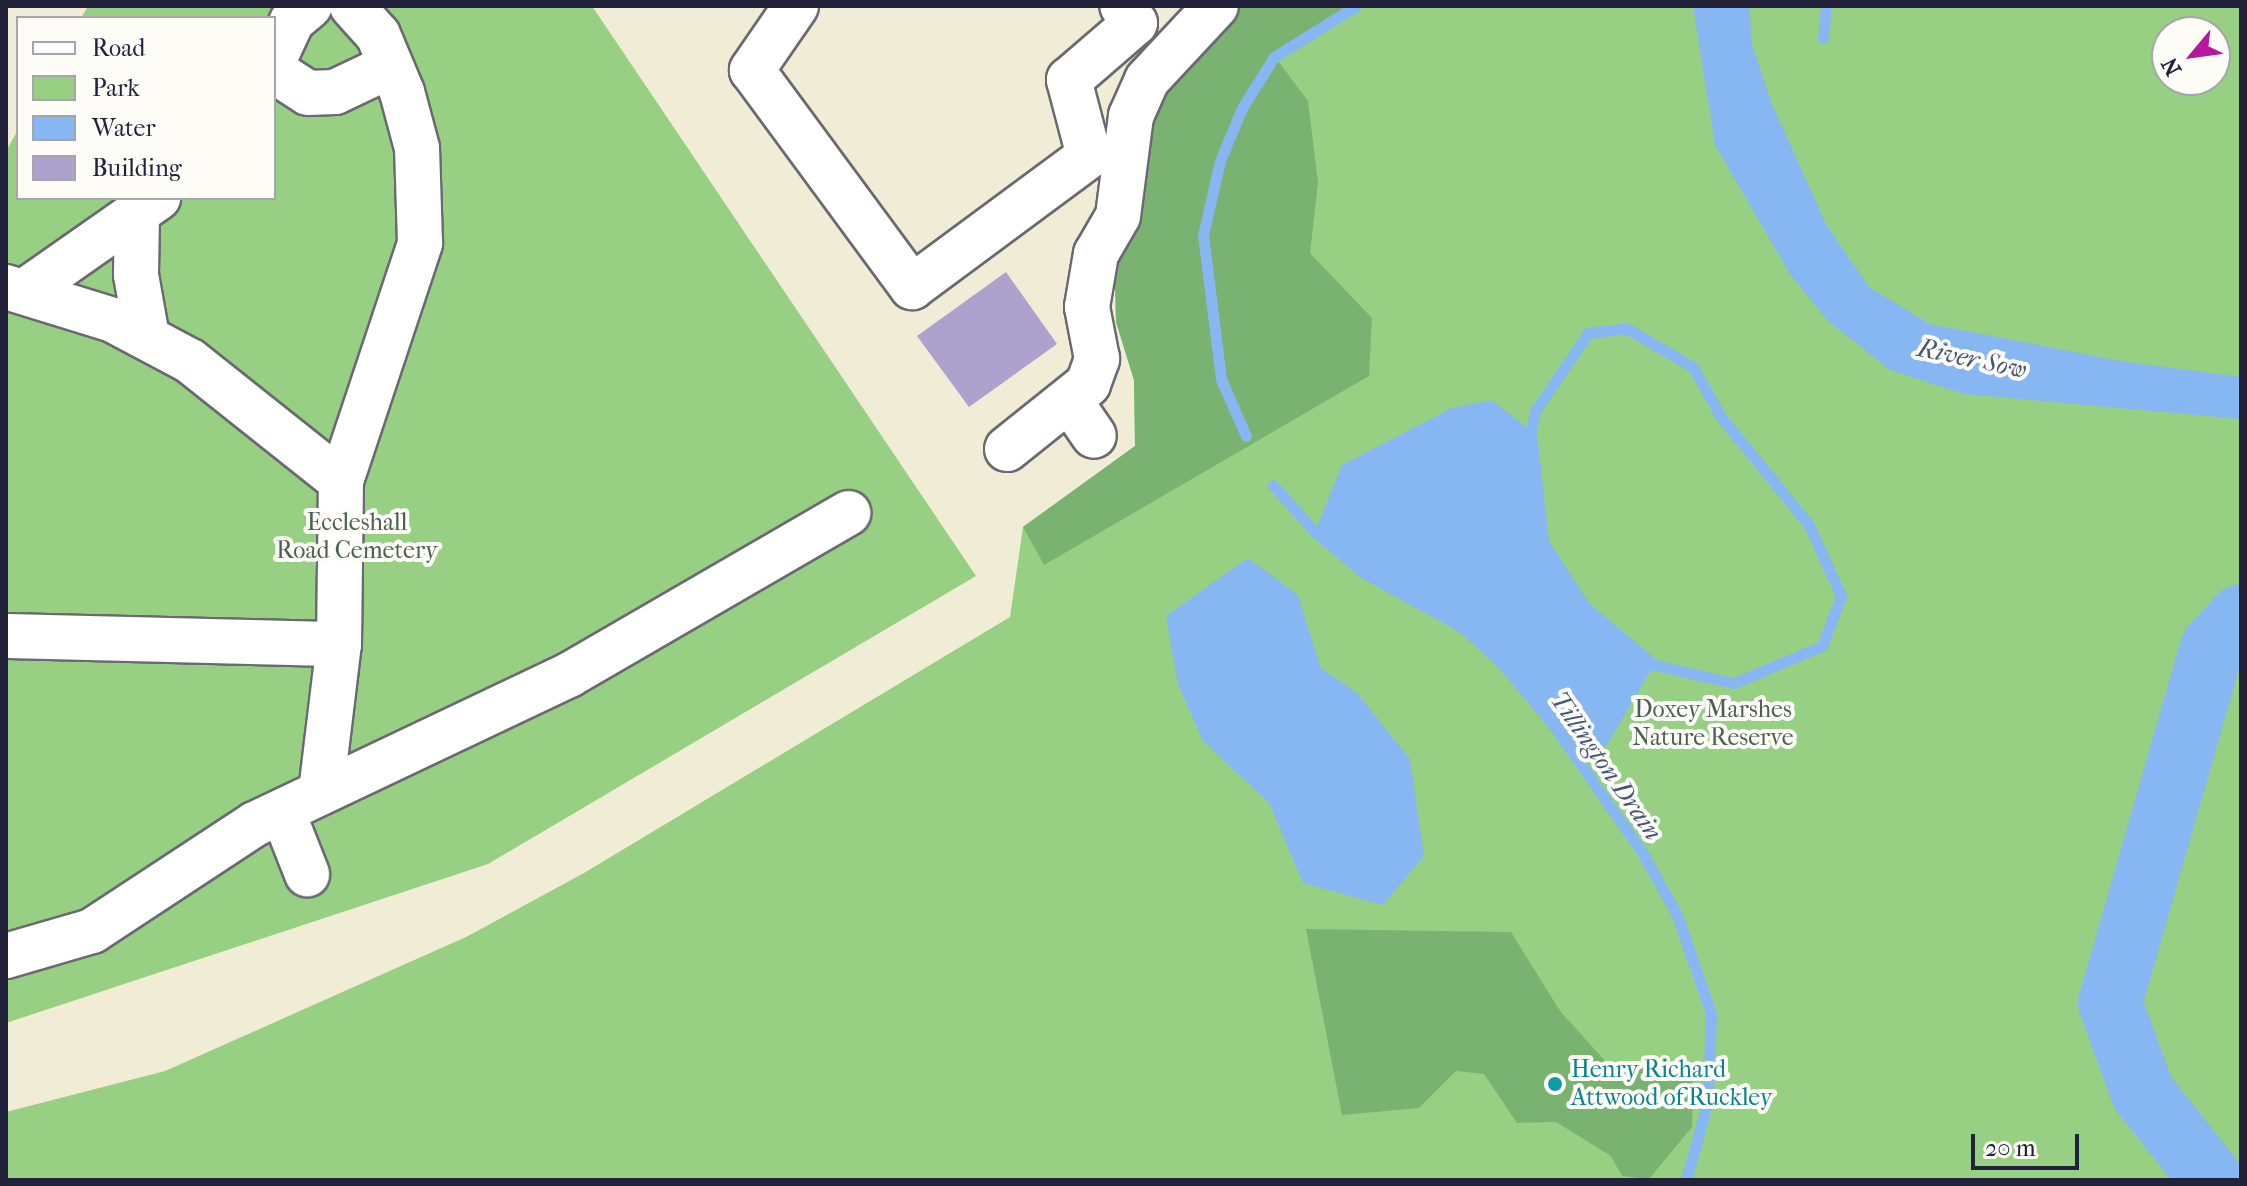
<!DOCTYPE html>
<html>
<head>
<meta charset="utf-8">
<style>
  body { margin:0 }
  #map { position:relative; width:2247px; height:1186px; overflow:hidden; background:#f1ecd5; font-family:"IM FELL French Canon",serif }
  div>[style] { position:absolute }
  [style*='--x'] { left:calc(var(--x)*1px); top:calc(var(--y)*1px); width:calc(var(--w)*1px); rotate:calc(var(--a)*1deg) }
  .green>* { inset:0; background:#98d083 }
  .forest>* { inset:0; background:#7ab271 }
  .water>* { inset:0; background:#87b7f2 }
  .stream>* { height:11px; margin:-5.5px; padding:0 5.5px; transform-origin:5.5px; border-radius:5.5px; background:#87b7f2 }
  .river>* { height:64px; margin:-32px; padding:0 32px; transform-origin:32px; border-radius:32px; background:#87b7f2 }
  .building>* { inset:0; background:#ada2ce }
  .roads { filter:drop-shadow(2px 0 #6a6971) drop-shadow(-2px 0 #6a6971) drop-shadow(0 2px #6a6971) drop-shadow(0 -2px #6a6971) }
  .minor>* { height:44px; margin:-22px; padding:0 22px; transform-origin:22px; border-radius:22px; background:#fff }
  .dots>* { width:22px; height:22px; translate:-50% -50%; box-sizing:border-box; border:4px solid #fdfcf7; border-radius:50% }
  span { translate:-50% -50%; white-space:nowrap; text-align:center; line-height:1.15; -webkit-text-stroke:8px #fdfcf7; paint-order:stroke }
  .park-label { font-size:24px; color:#4b5f54 }
  .culture-label { font-size:24px; color:#0d838f }
  .left { translate:0 -50%; text-align:left }
  .water-label { font-size:26px; color:#45567b; font-style:italic }
  .frame { position:absolute; inset:0; border:8px solid #22223b; pointer-events:none }
  .legend { position:absolute; left:16px; top:16px; width:260px; height:184px; box-sizing:border-box; background:#fdfcf7; border:2px solid #a5a5ac; margin:0; padding:10px 14px; list-style:none; font-size:24px; color:#22223b }
  .legend li { display:flex; align-items:center; gap:16px; height:40px }
  .legend b { width:40px; border:2px solid #a5a5ac }
  .north { position:absolute; left:2151px; top:16px; width:80px; height:80px; box-sizing:border-box; background:#fdfcf7; border:2px solid #a5a5ac; border-radius:50%; rotate:241deg; font-size:22px; font-weight:700; line-height:32px; text-align:center; color:#22223b }
  .north::after { content:''; display:block; margin:auto; width:28px; height:36px; background:#b5179e; clip-path:polygon(50% 0,100% 100%,50% 72%,0 100%) }
  .scale { position:absolute; left:1971px; top:1134px; width:108px; height:36px; box-sizing:border-box; border:4px solid #22223b; border-top:0; padding-left:10px; font-size:24px; line-height:28px; white-space:nowrap; color:#22223b; -webkit-text-stroke:6px #fdfcf7; paint-order:stroke }
</style>
</head>
<body>
<div id="map">
  <div class="green">
    <div style="clip-path:polygon(88px 6px,592px 6px,976px 576px,488px 864px,6px 1023px,6px 151px,18px 130px,18px 198px,274px 198px,274px 18px,81px 18px)"></div>
    <div style="clip-path:polygon(evenodd,1239px 6px,2241px 6px,2241px 1180px,6px 1180px,6px 1112px,165px 1071px,466px 937px,584px 873px,1010px 617px,1023px 527px,1135px 446px,1134px 380px,1116px 322px,1115px 281px,1164px 84px,1239px 6px,2167px 32px,2215px 32px,2215px 80px,2167px 80px,2167px 32px)"></div>
  </div>
  <div class="forest">
    <div style="clip-path:polygon(1239px 6px,1356px 6px,1275px 57px,1308px 101px,1318px 183px,1310px 253px,1372px 318px,1369px 376px,1044px 565px,1023px 527px,1135px 446px,1134px 380px,1116px 322px,1115px 281px,1147px 117px,1164px 84px)"></div>
    <div style="clip-path:polygon(1306px 929px,1511px 932px,1560px 1011px,1607px 1063px,1693px 1071px,1692px 1127px,1649px 1179px,1622px 1176px,1611px 1156px,1556px 1122px,1517px 1123px,1484px 1074px,1456px 1071px,1419px 1108px,1342px 1115px)"></div>
  </div>
  <div class="water">
    <div style="clip-path:polygon(1693px 6px,1749px 6px,1752px 44px,1771px 102px,1826px 224px,1869px 287px,1930px 324px,2120px 361px,2241px 377px,2241px 419px,1964px 394px,1890px 370px,1827px 320px,1790px 274px,1715px 145px)"></div>
    <div style="clip-path:polygon(1492px 400px,1531px 431px,1543px 542px,1584px 606px,1654px 665px,1607px 745px,1577px 759px,1501px 662px,1461px 626px,1364px 573px,1315px 532px,1342px 465px,1452px 408px)"></div>
    <div style="clip-path:polygon(1248px 558px,1298px 595px,1321px 668px,1357px 693px,1410px 759px,1424px 856px,1383px 905px,1303px 883px,1269px 803px,1203px 741px,1178px 684px,1166px 616px)"></div>
  </div>
  <div class="stream">
    <div style="--x:1823;--y:38;--w:32;--a:-85"></div>
    <div style="--x:1626;--y:328;--w:78;--a:30.2"></div>
    <div style="--x:1693;--y:367;--w:57;--a:60.8"></div>
    <div style="--x:1721;--y:417;--w:139;--a:50.8"></div>
    <div style="--x:1809;--y:525;--w:78;--a:65.7"></div>
    <div style="--x:1841;--y:596;--w:53;--a:110.8"></div>
    <div style="--x:1822;--y:646;--w:95;--a:157.2"></div>
    <div style="--x:1734;--y:683;--w:82;--a:-167.3"></div>
    <div style="--x:1654;--y:665;--w:92;--a:-139.9"></div>
    <div style="--x:1584;--y:606;--w:76;--a:-122.6"></div>
    <div style="--x:1543;--y:542;--w:112;--a:-96.2"></div>
    <div style="--x:1531;--y:431;--w:20;--a:-79"></div>
    <div style="--x:1535;--y:411;--w:94;--a:-55.8"></div>
    <div style="--x:1588;--y:333;--w:38;--a:-7"></div>
    <div style="--x:1246;--y:436;--w:62;--a:-113.7"></div>
    <div style="--x:1221;--y:379;--w:145;--a:-97.1"></div>
    <div style="--x:1203;--y:235;--w:76;--a:-77.1"></div>
    <div style="--x:1220;--y:161;--w:57;--a:-67.5"></div>
    <div style="--x:1242;--y:108;--w:60;--a:-57.9"></div>
    <div style="--x:1274;--y:57;--w:97;--a:-31.9"></div>
    <div style="--x:1273;--y:485;--w:63;--a:48.2"></div>
    <div style="--x:1315;--y:532;--w:64;--a:39.9"></div>
    <div style="--x:1364;--y:573;--w:111;--a:28.7"></div>
    <div style="--x:1461;--y:626;--w:54;--a:42"></div>
    <div style="--x:1501;--y:662;--w:80;--a:50.1"></div>
    <div style="--x:1552;--y:723;--w:157;--a:55.1"></div>
    <div style="--x:1642;--y:852;--w:72;--a:60.9"></div>
    <div style="--x:1677;--y:915;--w:104;--a:70.9"></div>
    <div style="--x:1711;--y:1013;--w:88;--a:92"></div>
    <div style="--x:1708;--y:1101;--w:82;--a:105.6"></div>
  </div>
  <div class="river">
    <div style="--x:2212;--y:1180;--w:111;--a:-128.4"></div>
    <div style="--x:2143;--y:1093;--w:96;--a:-110.1"></div>
    <div style="--x:2110;--y:1003;--w:369;--a:-74"></div>
    <div style="--x:2212;--y:648;--w:43;--a:-47.8"></div>
  </div>
  <div class="building">
    <div style="clip-path:polygon(1006px 272px,1057px 344px,969px 407px,917px 336px)"></div>
  </div>
  <div class="roads">
    <div class="minor">
      <div style="--x:796;--y:6;--w:78;--a:124.5"></div>
      <div style="--x:752;--y:70;--w:270;--a:53.6"></div>
      <div style="--x:912;--y:287;--w:220;--a:-36.5"></div>
      <div style="--x:1089;--y:156;--w:79;--a:-104.7"></div>
      <div style="--x:1069;--y:80;--w:87;--a:-40.8"></div>
      <div style="--x:1135;--y:23;--w:21;--a:-127"></div>
      <div style="--x:274;--y:60;--w:43;--a:-65.2"></div>
      <div style="--x:292;--y:21;--w:23;--a:-40"></div>
      <div style="--x:274;--y:71;--w:40;--a:32.9"></div>
      <div style="--x:308;--y:93;--w:27;--a:-2"></div>
      <div style="--x:335;--y:92;--w:61;--a:-25.3"></div>
      <div style="--x:137;--y:216;--w:59;--a:91"></div>
      <div style="--x:136;--y:275;--w:63;--a:79.9"></div>
      <div style="--x:6;--y:287;--w:112;--a:17.1"></div>
      <div style="--x:113;--y:320;--w:87;--a:28"></div>
      <div style="--x:190;--y:361;--w:193;--a:38.5"></div>
      <div style="--x:28;--y:289;--w:159;--a:-35"></div>
      <div style="--x:1070;--y:401;--w:42;--a:55.6"></div>
      <div style="--x:1007;--y:449;--w:104;--a:-38.7"></div>
      <div style="--x:1088;--y:384;--w:27;--a:-70"></div>
      <div style="--x:1097;--y:359;--w:53;--a:-100.9"></div>
      <div style="--x:1087;--y:307;--w:54;--a:-80.4"></div>
      <div style="--x:1096;--y:254;--w:44;--a:-59.9"></div>
      <div style="--x:1118;--y:216;--w:101;--a:-82.6"></div>
      <div style="--x:1131;--y:116;--w:39;--a:-66"></div>
      <div style="--x:1147;--y:80;--w:101;--a:-47"></div>
      <div style="--x:6;--y:636;--w:333;--a:1.4"></div>
      <div style="--x:321;--y:792;--w:149;--a:-83.1"></div>
      <div style="--x:339;--y:644;--w:163;--a:-89.3"></div>
      <div style="--x:341;--y:481;--w:251;--a:-71.6"></div>
      <div style="--x:420;--y:243;--w:95;--a:-91.8"></div>
      <div style="--x:417;--y:148;--w:58;--a:-105"></div>
      <div style="--x:402;--y:92;--w:62;--a:-112.8"></div>
      <div style="--x:378;--y:35;--w:39;--a:-132"></div>
      <div style="--x:283;--y:813;--w:66;--a:68.5"></div>
      <div style="--x:6;--y:956;--w:90;--a:-16.2"></div>
      <div style="--x:92;--y:931;--w:195;--a:-33.3"></div>
      <div style="--x:255;--y:824;--w:348;--a:-25.4"></div>
      <div style="--x:569;--y:675;--w:323;--a:-30.1"></div>
    </div>
  </div>
  <div class="dots">
    <div style="left:1555px;top:1084px;background:#0f9aa8"></div>
  </div>
  <div class="park-label">
    <span style="left:357px;top:537px">Eccleshall<br>Road Cemetery</span>
    <span style="left:1713px;top:724px">Doxey Marshes<br>Nature Reserve</span>
  </div>
  <div class="culture-label">
    <span class="left" style="left:1571px;top:1084px">Henry Richard<br>Attwood of Ruckley</span>
  </div>
  <div class="water-label">
    <span style="left:1972px;top:359px;rotate:12deg">River Sow</span>
    <span style="left:1606px;top:766px;rotate:55deg">Tillington Drain</span>
  </div>
  <div class="frame"></div>
  <ul class="legend">
  <li><b style="height:10px;background:#fff"></b>Road</li>
  <li><b style="height:22px;background:#98d083"></b>Park</li>
  <li><b style="height:22px;background:#87b7f2"></b>Water</li>
  <li><b style="height:22px;background:#ada2ce"></b>Building</li>
  </ul>
  <div class="north">N</div>
  <div class="scale">20 m</div>
</div>
</body>
</html>
